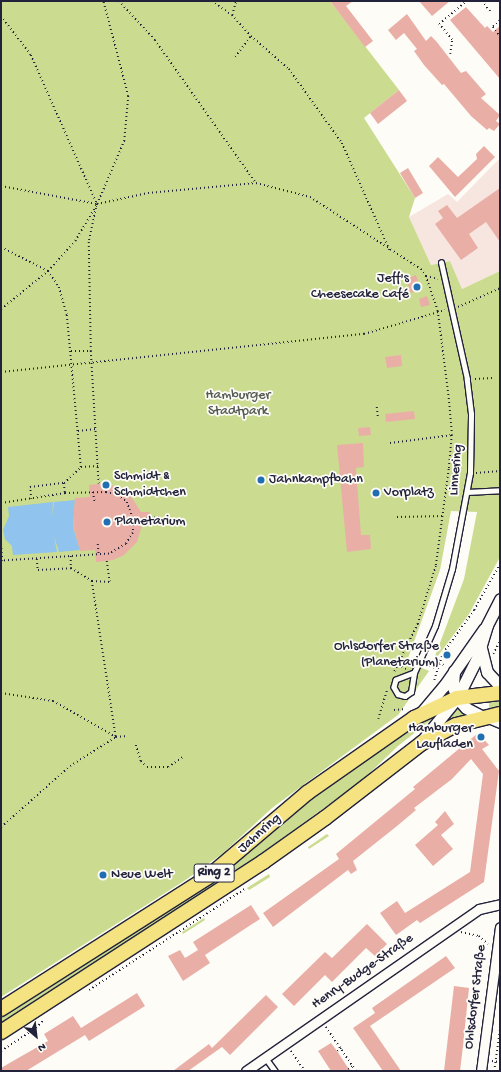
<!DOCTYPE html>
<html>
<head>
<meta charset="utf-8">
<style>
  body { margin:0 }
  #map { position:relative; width:501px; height:1072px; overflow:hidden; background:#fdfcf7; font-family:"Gochi Hand",sans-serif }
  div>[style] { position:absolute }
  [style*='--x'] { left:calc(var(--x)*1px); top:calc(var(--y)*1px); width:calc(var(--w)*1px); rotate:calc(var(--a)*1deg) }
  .built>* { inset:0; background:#f7e5df }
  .green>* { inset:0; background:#cbdc90 }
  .water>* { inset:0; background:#90c3ed }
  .building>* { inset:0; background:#e9afa6 }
  .path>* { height:1.5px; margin-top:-0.75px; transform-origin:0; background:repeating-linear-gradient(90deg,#22223b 0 1px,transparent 0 4px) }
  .roads { filter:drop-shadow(1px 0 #22223b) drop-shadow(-1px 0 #22223b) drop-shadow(0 1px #22223b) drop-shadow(0 -1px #22223b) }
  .service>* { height:4.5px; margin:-2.25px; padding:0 2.25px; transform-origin:2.25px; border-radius:2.25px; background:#fdfcf7 }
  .minor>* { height:9px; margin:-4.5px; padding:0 4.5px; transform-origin:4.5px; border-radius:4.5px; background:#fdfcf7 }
  .tertiary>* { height:11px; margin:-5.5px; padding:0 5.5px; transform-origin:5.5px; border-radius:5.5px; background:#fdfcf7 }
  .primary>* { height:14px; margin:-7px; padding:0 7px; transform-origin:7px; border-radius:7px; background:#f5e382 }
  .dots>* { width:11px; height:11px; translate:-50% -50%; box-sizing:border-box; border:2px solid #fdfcf7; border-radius:50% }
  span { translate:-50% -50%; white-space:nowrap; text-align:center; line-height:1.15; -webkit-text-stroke:3.5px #fdfcf7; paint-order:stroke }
  .shield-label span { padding:1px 3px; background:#fdfcf7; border:1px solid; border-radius:3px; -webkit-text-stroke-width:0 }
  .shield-label { font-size:13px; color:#22223b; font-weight:700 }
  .poi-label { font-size:14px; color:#22223b }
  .right { translate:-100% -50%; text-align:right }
  .left { translate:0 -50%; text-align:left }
  .park-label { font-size:14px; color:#555a54 }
  .street-label { font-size:14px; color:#22223b }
  .frame { position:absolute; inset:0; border:2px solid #22223b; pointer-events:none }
  .north { position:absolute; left:16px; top:1016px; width:40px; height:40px; -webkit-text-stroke:3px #fdfcf7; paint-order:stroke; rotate:152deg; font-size:11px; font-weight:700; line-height:16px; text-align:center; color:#22223b }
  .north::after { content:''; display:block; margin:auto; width:14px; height:18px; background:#22223b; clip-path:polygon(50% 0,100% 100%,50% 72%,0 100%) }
</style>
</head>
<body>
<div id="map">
  <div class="built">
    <div style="clip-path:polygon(500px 158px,500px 271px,462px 289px,450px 261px,431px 265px,409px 217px,448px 194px,457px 202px)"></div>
  </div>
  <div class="green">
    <div style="clip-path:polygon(1px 1px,330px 1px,399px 90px,364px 118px,415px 198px,409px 217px,431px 265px,450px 261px,462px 289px,500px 271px,500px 557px,469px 614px,432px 664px,464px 579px,477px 512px,451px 511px,440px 570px,407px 661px,429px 671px,398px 715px,272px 808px,222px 854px,184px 881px,1px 997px)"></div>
    <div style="clip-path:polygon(489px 702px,500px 702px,500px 708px,489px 709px)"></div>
    <div style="clip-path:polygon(456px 707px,468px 715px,440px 727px,446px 720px)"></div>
    <div style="clip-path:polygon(436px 716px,398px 746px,360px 782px,223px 881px,1px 1023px,1px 1018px,32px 997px,213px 883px,294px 813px,341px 777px,412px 729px)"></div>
    <div style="clip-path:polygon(327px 834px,329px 836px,309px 849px,308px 847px)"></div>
    <div style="clip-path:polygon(269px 874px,270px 877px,249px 890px,247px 888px)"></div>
    <div style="clip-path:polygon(204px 918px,205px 920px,183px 934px,182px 932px)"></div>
  </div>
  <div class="water">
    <div style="clip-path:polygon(75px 500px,73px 527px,80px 550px,59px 552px,54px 536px,57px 552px,13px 555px,12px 546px,5px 539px,3px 530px,9px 516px,8px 507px,53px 502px,52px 517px,54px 502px)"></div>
  </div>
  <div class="building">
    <div style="clip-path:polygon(330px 1px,353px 1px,346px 6px,373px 41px,365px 47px)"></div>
    <div style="clip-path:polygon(419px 1px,450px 1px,432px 16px)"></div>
    <div style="clip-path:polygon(466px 7px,485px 28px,487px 26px,493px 32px,500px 26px,500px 79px,450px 20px)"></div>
    <div style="clip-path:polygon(407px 14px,426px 41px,431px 36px,436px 41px,461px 73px,466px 71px,486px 94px,481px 98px,500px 115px,496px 121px,500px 124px,494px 131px,489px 128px,487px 130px,471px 116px,444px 84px,442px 85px,424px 65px,414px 51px,417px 49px,404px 33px,396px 40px,388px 30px)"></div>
    <div style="clip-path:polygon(399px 90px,407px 101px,378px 124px,370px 113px)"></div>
    <div style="clip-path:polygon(484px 146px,495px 157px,455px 197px,429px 166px,438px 157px,458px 177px,477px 159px,476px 154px)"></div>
    <div style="clip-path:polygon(408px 168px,423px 193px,415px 198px,400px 173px)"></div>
    <div style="clip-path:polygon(500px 188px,500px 242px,486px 222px,469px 234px,478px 248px,461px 260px,435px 224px,443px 218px,438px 211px,447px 205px,457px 218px)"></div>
    <div style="clip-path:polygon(416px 275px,421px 290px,411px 293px,406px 279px)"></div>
    <div style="clip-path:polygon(427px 296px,430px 305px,421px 307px,419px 299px)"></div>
    <div style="clip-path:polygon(401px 355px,402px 366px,387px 368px,385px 357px)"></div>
    <div style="clip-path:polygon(414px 411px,415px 419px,386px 422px,385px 414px)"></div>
    <div style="clip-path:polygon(370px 427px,371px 435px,359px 436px,358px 428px)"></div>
    <div style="clip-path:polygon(363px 443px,364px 467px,356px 468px,361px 535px,370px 535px,371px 549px,347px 552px,337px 445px)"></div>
    <div style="clip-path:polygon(106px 483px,128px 492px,141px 512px,150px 512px,151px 524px,142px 525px,137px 542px,124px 555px,113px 560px,96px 562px,95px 550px,80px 551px,73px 525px,75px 498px,90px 497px,89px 485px)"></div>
    <div style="clip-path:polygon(478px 733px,489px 745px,482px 749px,499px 771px,484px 882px,420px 923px,417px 920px,396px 935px,380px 913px,397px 901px,405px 913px,470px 872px,483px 774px,471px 759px,452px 779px,414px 808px,416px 810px,397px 826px,353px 861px,357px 870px,351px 874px,348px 870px,273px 927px,263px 913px,339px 859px,336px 854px,415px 789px,413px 787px)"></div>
    <div style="clip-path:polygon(445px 811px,454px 824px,441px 835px,453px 849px,433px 866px,415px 845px,438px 825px,435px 822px)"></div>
    <div style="clip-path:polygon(251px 905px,260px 919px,205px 955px,210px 963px,183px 981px,168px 956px,180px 950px,185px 958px,198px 950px,193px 942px)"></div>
    <div style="clip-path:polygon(367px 924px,387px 944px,375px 956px,366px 948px,332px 982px,325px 975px,294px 1006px,282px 994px,325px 952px,332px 958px)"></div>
    <div style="clip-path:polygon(446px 956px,455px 968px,370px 1026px,401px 1071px,383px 1071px,353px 1028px,375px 1013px,372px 1008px)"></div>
    <div style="clip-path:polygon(454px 986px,469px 988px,463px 1046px,460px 1071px,444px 1071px)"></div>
    <div style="clip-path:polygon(137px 993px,145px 1006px,89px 1041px,85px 1035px,26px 1071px,1px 1071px,1px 1068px,13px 1061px,48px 1041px,44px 1034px,73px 1016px,81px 1028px)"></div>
    <div style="clip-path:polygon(266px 995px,278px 1007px,230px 1055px,222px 1047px,188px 1071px,173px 1071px,209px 1044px,212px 1048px)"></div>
    <div style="clip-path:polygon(331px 1043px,337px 1051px,350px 1071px,331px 1071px,318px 1051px)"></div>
  </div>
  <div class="path">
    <div style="--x:119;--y:1;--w:53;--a:47.3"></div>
    <div style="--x:155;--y:40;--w:175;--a:54.8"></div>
    <div style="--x:212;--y:1;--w:24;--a:35"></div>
    <div style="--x:232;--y:15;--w:28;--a:48"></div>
    <div style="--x:251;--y:36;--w:50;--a:41"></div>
    <div style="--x:289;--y:69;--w:91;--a:54.4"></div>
    <div style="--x:342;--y:143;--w:118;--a:66"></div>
    <div style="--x:482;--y:1;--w:14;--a:51"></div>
    <div style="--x:232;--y:15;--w:15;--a:-74"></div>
    <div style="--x:1;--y:16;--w:49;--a:52.4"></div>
    <div style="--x:31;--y:55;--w:163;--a:66.1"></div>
    <div style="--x:97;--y:204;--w:39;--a:102"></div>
    <div style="--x:89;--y:242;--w:109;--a:88.9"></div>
    <div style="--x:91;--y:351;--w:133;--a:86.6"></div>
    <div style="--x:500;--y:21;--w:9;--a:139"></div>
    <div style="--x:493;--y:27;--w:11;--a:52"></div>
    <div style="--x:450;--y:54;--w:14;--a:-82"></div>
    <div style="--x:452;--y:40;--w:21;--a:-129"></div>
    <div style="--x:439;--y:24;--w:35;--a:-40"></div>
    <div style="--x:235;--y:57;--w:26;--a:-53"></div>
    <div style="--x:1;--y:186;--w:98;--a:10.6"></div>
    <div style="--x:97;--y:204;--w:52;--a:-12.2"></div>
    <div style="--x:148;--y:193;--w:108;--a:-5.3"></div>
    <div style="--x:256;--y:183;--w:56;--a:14.5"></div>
    <div style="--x:310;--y:197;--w:132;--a:33"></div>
    <div style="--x:421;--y:269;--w:9;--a:54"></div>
    <div style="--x:426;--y:276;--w:37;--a:71"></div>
    <div style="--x:438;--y:311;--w:88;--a:82.8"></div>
    <div style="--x:449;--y:398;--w:37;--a:85"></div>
    <div style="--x:452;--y:435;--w:34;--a:95"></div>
    <div style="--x:449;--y:469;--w:98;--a:97.6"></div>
    <div style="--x:436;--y:566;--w:61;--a:107.2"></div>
    <div style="--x:418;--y:624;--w:55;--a:116.1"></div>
    <div style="--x:1;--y:247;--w:53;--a:27.1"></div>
    <div style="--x:48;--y:271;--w:19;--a:55"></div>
    <div style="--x:59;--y:287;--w:29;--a:74"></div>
    <div style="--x:67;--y:315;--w:153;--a:84.7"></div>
    <div style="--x:426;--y:276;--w:12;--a:14"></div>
    <div style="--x:458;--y:307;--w:46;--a:-24.3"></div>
    <div style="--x:1;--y:309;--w:60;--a:-39"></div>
    <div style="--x:48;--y:271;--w:40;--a:-48"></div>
    <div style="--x:75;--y:241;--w:43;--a:-59.3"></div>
    <div style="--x:97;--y:204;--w:69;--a:-66.8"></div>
    <div style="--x:124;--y:141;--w:45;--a:-84.9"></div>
    <div style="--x:128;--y:96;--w:98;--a:-104.7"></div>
    <div style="--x:71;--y:351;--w:20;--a:0"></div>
    <div style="--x:1;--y:372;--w:365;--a:-6"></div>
    <div style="--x:364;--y:334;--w:84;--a:-16.5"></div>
    <div style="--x:475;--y:379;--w:17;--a:-3"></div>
    <div style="--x:377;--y:407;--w:10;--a:84"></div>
    <div style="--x:78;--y:431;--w:18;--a:-6"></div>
    <div style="--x:390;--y:443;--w:63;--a:-7.4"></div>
    <div style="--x:476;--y:473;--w:24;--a:-5"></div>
    <div style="--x:64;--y:483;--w:10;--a:84"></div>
    <div style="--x:93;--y:492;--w:10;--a:79"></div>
    <div style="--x:31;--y:499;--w:12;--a:-95"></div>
    <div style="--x:30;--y:487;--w:34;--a:-7"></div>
    <div style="--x:64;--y:483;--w:23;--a:-43"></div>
    <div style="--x:81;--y:467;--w:17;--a:-3"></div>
    <div style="--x:1;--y:503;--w:65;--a:-8.9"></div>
    <div style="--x:65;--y:493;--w:41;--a:-1.4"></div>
    <div style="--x:106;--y:492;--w:12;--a:14"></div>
    <div style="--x:118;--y:495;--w:11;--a:38"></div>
    <div style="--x:127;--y:502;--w:20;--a:70"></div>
    <div style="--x:134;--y:521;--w:12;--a:95"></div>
    <div style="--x:133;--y:533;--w:13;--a:122"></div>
    <div style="--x:126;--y:544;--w:20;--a:150"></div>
    <div style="--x:109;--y:554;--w:107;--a:176.3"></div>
    <div style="--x:2;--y:561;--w:16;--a:-94"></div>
    <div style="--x:397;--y:517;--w:47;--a:-1.2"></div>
    <div style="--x:142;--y:519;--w:18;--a:-6"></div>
    <div style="--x:122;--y:520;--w:12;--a:-5"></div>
    <div style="--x:98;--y:544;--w:11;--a:85"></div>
    <div style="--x:71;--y:556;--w:12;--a:90"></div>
    <div style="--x:37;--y:559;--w:11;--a:85"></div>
    <div style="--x:38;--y:570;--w:33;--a:-3"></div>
    <div style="--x:71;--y:568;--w:25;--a:32"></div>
    <div style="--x:92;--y:581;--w:18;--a:3"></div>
    <div style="--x:107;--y:561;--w:21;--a:82"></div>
    <div style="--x:92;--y:581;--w:158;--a:81.3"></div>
    <div style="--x:493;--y:654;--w:15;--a:-62"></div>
    <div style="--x:439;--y:663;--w:5;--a:22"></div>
    <div style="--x:426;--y:664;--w:12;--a:24"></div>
    <div style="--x:398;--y:665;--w:9;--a:27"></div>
    <div style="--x:434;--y:680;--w:28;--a:-72"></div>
    <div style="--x:443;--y:653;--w:53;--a:-54.2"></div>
    <div style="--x:474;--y:610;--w:53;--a:-60.5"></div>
    <div style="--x:1;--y:693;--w:53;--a:8.7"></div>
    <div style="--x:53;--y:701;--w:73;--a:29.7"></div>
    <div style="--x:116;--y:737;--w:11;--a:-5"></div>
    <div style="--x:394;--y:710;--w:12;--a:-5"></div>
    <div style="--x:378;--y:719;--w:31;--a:-73"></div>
    <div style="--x:136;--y:745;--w:17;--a:73"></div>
    <div style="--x:141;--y:761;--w:8;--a:45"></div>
    <div style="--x:147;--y:767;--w:21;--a:0"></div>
    <div style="--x:168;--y:767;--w:18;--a:-34"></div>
    <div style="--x:1;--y:827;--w:92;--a:-41.5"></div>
    <div style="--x:70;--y:766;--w:54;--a:-32.2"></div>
    <div style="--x:461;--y:932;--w:18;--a:13"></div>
    <div style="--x:479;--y:936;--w:12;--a:42"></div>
    <div style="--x:89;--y:990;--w:187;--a:-33"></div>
    <div style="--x:326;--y:1027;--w:53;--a:55.7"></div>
    <div style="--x:1;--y:1051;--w:42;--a:-33.3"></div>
    <div style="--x:36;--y:1028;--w:12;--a:-48"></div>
    <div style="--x:291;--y:1051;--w:24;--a:55"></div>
    <div style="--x:337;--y:1051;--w:5;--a:-37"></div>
    <div style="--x:492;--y:1061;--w:8;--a:7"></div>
    <div style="--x:348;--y:1069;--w:6;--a:-31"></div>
    <div style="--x:494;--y:1071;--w:43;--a:-82.1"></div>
  </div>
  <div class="roads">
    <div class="service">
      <div style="--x:467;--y:492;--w:33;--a:-3"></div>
      <div style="--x:414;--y:673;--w:19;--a:159"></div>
      <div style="--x:396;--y:680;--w:7;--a:106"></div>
      <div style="--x:394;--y:687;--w:8;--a:60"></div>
      <div style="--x:398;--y:694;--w:7;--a:16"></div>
      <div style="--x:405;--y:696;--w:7;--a:-34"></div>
      <div style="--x:411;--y:692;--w:19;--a:-81"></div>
      <div style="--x:414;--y:673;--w:51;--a:-65.9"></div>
      <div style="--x:435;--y:626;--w:59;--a:-73.4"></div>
      <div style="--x:452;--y:569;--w:98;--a:-79.4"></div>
      <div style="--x:470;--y:473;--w:59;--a:-89"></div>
      <div style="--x:471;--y:414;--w:35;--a:-97"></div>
      <div style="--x:467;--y:379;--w:119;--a:-102.6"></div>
      <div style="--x:265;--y:1057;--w:17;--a:54"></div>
    </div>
    <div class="minor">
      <div style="--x:486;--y:717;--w:15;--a:23"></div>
      <div style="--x:246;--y:1071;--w:284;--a:-34.8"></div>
      <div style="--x:479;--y:909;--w:22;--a:-13"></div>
      <div style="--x:481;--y:1071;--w:145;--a:-82.5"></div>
    </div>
    <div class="tertiary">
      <div style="--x:481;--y:648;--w:25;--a:76"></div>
      <div style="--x:487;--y:672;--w:19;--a:47"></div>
      <div style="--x:454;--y:671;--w:16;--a:94"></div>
      <div style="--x:453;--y:687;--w:12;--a:70"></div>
      <div style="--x:457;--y:698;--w:13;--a:48"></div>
      <div style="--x:466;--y:708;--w:19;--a:28"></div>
      <div style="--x:421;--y:713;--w:35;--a:-50"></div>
      <div style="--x:444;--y:686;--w:70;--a:-54.9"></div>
      <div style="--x:422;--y:741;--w:55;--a:-50.9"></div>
      <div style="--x:457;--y:698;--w:45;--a:-63.4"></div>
      <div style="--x:477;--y:658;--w:34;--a:-73"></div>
      <div style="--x:487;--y:625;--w:29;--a:-63"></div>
    </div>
    <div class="primary">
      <div style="--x:1;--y:1009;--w:246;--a:-32.5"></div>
      <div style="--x:208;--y:877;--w:130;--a:-40.3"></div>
      <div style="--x:307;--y:793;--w:131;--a:-35"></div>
      <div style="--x:414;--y:718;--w:47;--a:-24.9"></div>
      <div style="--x:457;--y:698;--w:43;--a:-6.6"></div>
      <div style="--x:1;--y:1032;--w:312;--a:-33"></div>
      <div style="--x:263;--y:862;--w:76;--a:-35.4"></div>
      <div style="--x:325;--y:818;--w:123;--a:-37.7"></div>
      <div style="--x:422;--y:743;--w:38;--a:-28"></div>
      <div style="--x:456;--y:725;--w:45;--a:-14"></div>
    </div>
  </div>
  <div class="dots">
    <div style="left:417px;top:287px;background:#1f6fb2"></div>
    <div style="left:261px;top:480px;background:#1f6fb2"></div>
    <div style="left:106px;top:485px;background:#1f6fb2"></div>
    <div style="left:376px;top:493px;background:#1f6fb2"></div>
    <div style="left:107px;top:522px;background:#1f6fb2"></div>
    <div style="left:447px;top:655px;background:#1f6fb2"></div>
    <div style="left:481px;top:737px;background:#1f6fb2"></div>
    <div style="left:103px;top:875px;background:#1f6fb2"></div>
  </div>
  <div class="shield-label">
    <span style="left:214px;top:873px">Ring 2</span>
  </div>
  <div class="poi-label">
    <span class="right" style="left:409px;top:287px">Jeff's<br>Cheesecake Café</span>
    <span class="left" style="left:114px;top:485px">Schmidt &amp;<br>Schmidtchen</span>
    <span class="left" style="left:269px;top:480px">Jahnkampfbahn</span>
    <span class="left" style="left:384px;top:493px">Vorplatz</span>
    <span class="left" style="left:115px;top:522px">Planetarium</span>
    <span class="right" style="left:439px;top:655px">Ohlsdorfer Straße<br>(Planetarium)</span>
    <span class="right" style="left:473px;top:737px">Hamburger<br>Laufladen</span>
    <span class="left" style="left:111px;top:875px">Neue Welt</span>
  </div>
  <div class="park-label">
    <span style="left:238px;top:404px">Hamburger<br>Stadtpark</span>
  </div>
  <div class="street-label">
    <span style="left:457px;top:470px;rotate:-85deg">Linnering</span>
    <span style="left:260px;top:834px;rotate:-42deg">Jahnring</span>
    <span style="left:363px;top:972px;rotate:-35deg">Henry-Budge-Straße</span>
    <span style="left:476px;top:997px;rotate:-83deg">Ohlsdorfer Straße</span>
  </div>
  <div class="frame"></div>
  <div class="north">N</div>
</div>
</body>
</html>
